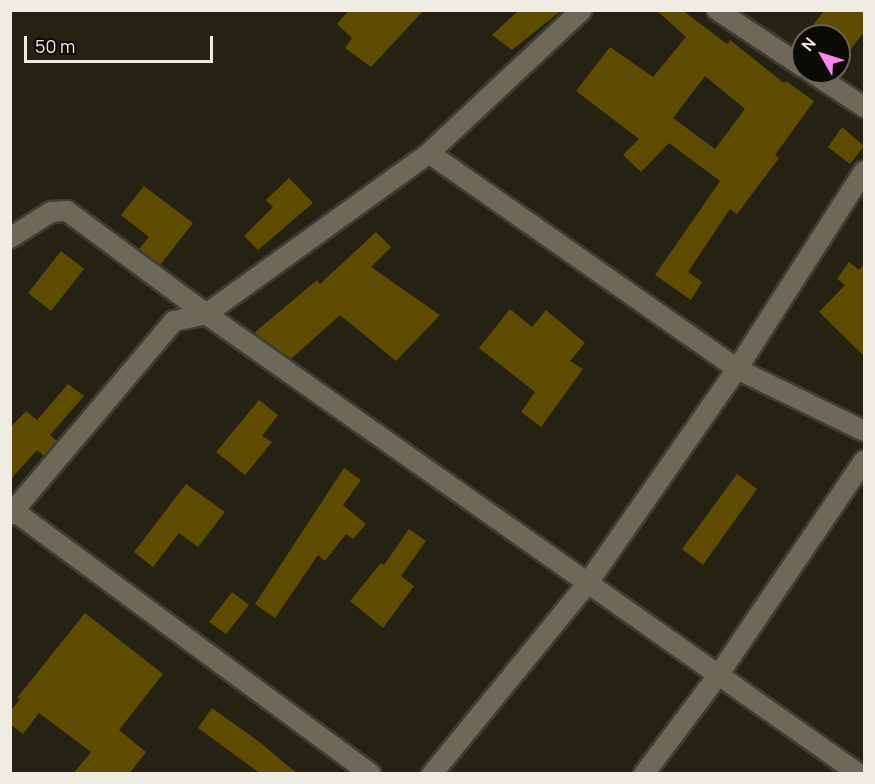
<!DOCTYPE html>
<html>
<head>
<meta charset="utf-8">
<style>
  body { margin:0 }
  #map { position:relative; width:875px; height:784px; overflow:hidden; background:#252113; font-family:Manrope,sans-serif }
  div>[style] { position:absolute }
  [style*='--x'] { left:calc(var(--x)*1px); top:calc(var(--y)*1px); width:calc(var(--w)*1px); rotate:calc(var(--a)*1deg) }
  .building>* { inset:0; background:#5e4c02 }
  .roads { filter:drop-shadow(2px 0 #403c33) drop-shadow(-2px 0 #403c33) drop-shadow(0 2px #403c33) drop-shadow(0 -2px #403c33) }
  .minor>* { height:20px; margin:-10px; padding:0 10px; transform-origin:10px; border-radius:10px; background:#6d6858 }
  span { translate:-50% -50%; white-space:nowrap; text-align:center; line-height:1.15; -webkit-text-stroke:6px #0c0a05; paint-order:stroke }
  .frame { position:absolute; inset:0; border:12px solid #efece3; pointer-events:none }
  .north { position:absolute; left:791px; top:24px; width:60px; height:60px; box-sizing:border-box; background:#0c0a05; border:2px solid #67645e; border-radius:50%; rotate:309deg; font-size:16px; font-weight:700; line-height:24px; text-align:center; color:#efece3 }
  .north::after { content:''; display:block; margin:auto; width:21px; height:27px; background:#f688ed; clip-path:polygon(50% 0,100% 100%,50% 72%,0 100%) }
  .scale { position:absolute; left:24px; top:36px; width:189px; height:27px; box-sizing:border-box; border:3px solid #efece3; border-top:0; padding-left:8px; font-size:18px; line-height:21px; white-space:nowrap; color:#efece3; -webkit-text-stroke:4px #0c0a05; paint-order:stroke }
</style>
</head>
<body>
<div id="map">
  <div class="building">
    <div style="clip-path:polygon(349px 10px,424px 10px,371px 67px,345px 48px,352px 38px,337px 24px)"></div>
    <div style="clip-path:polygon(519px 10px,562px 10px,512px 50px,492px 35px)"></div>
    <div style="clip-path:polygon(evenodd,656px 10px,682px 10px,727px 44px,730px 40px,784px 83px,786px 81px,814px 101px,775px 155px,779px 158px,737px 214px,730px 209px,688px 272px,702px 282px,691px 300px,655px 275px,720px 181px,669px 143px,641px 172px,623px 155px,639px 139px,576px 91px,610px 47px,653px 77px,686px 37px,656px 10px,705px 76px,745px 109px,715px 149px,673px 118px,705px 76px)"></div>
    <div style="clip-path:polygon(825px 10px,864px 10px,864px 32px,839px 65px,839px 36px,804px 36px)"></div>
    <div style="clip-path:polygon(842px 127px,864px 146px,850px 164px,828px 147px)"></div>
    <div style="clip-path:polygon(289px 178px,313px 203px,258px 250px,244px 236px,273px 207px,266px 200px)"></div>
    <div style="clip-path:polygon(144px 186px,193px 223px,160px 265px,139px 249px,149px 237px,121px 215px)"></div>
    <div style="clip-path:polygon(376px 232px,391px 247px,371px 267px,440px 315px,396px 361px,340px 315px,291px 359px,258px 336px,255px 332px,317px 280px,320px 284px)"></div>
    <div style="clip-path:polygon(61px 251px,84px 269px,51px 311px,28px 293px)"></div>
    <div style="clip-path:polygon(849px 262px,859px 270px,864px 264px,864px 356px,819px 312px,845px 285px,837px 279px)"></div>
    <div style="clip-path:polygon(510px 309px,532px 327px,546px 310px,585px 343px,570px 361px,583px 369px,541px 427px,521px 412px,535px 392px,479px 348px)"></div>
    <div style="clip-path:polygon(68px 384px,84px 396px,50px 435px,57px 441px,44px 456px,37px 450px,10px 480px,10px 428px,26px 411px,37px 420px)"></div>
    <div style="clip-path:polygon(259px 400px,278px 415px,262px 436px,272px 442px,245px 475px,216px 452px)"></div>
    <div style="clip-path:polygon(344px 468px,361px 480px,343px 505px,366px 524px,353px 539px,346px 534px,325px 561px,318px 555px,275px 618px,255px 604px)"></div>
    <div style="clip-path:polygon(737px 474px,757px 489px,703px 565px,682px 549px)"></div>
    <div style="clip-path:polygon(186px 484px,225px 512px,198px 547px,179px 533px,153px 567px,134px 552px)"></div>
    <div style="clip-path:polygon(409px 529px,426px 541px,401px 576px,414px 586px,383px 628px,350px 601px,381px 563px,384px 565px)"></div>
    <div style="clip-path:polygon(232px 592px,249px 605px,226px 634px,209px 622px)"></div>
    <div style="clip-path:polygon(85px 613px,163px 674px,119px 730px,146px 752px,129px 774px,73px 774px,91px 752px,39px 713px,23px 734px,10px 724px,10px 712px,20px 699px,17px 698px)"></div>
    <div style="clip-path:polygon(212px 708px,258px 741px,298px 774px,261px 774px,198px 728px)"></div>
  </div>
  <div class="roads">
    <div class="minor">
      <div style="--x:717;--y:10;--w:103;--a:33.5"></div>
      <div style="--x:811;--y:72;--w:64;--a:33.4"></div>
      <div style="--x:429;--y:153;--w:376;--a:35"></div>
      <div style="--x:737;--y:369;--w:141;--a:26"></div>
      <div style="--x:10;--y:238;--w:49;--a:-32.4"></div>
      <div style="--x:51;--y:212;--w:16;--a:-4"></div>
      <div style="--x:67;--y:211;--w:173;--a:36.5"></div>
      <div style="--x:206;--y:314;--w:799;--a:35.16"></div>
      <div style="--x:14;--y:511;--w:443;--a:36.4"></div>
      <div style="--x:10;--y:515;--w:254;--a:-49.8"></div>
      <div style="--x:174;--y:321;--w:33;--a:-12"></div>
      <div style="--x:206;--y:314;--w:275;--a:-35.8"></div>
      <div style="--x:429;--y:153;--w:209;--a:-43.1"></div>
      <div style="--x:432;--y:774;--w:245;--a:-50.8"></div>
      <div style="--x:587;--y:584;--w:262;--a:-55.1"></div>
      <div style="--x:737;--y:369;--w:235;--a:-57.3"></div>
      <div style="--x:644;--y:774;--w:125;--a:-53.1"></div>
      <div style="--x:719;--y:674;--w:258;--a:-55.8"></div>
    </div>
  </div>
  <div class="frame"></div>
  <div class="north">N</div>
  <div class="scale">50 m</div>
</div>
</body>
</html>
